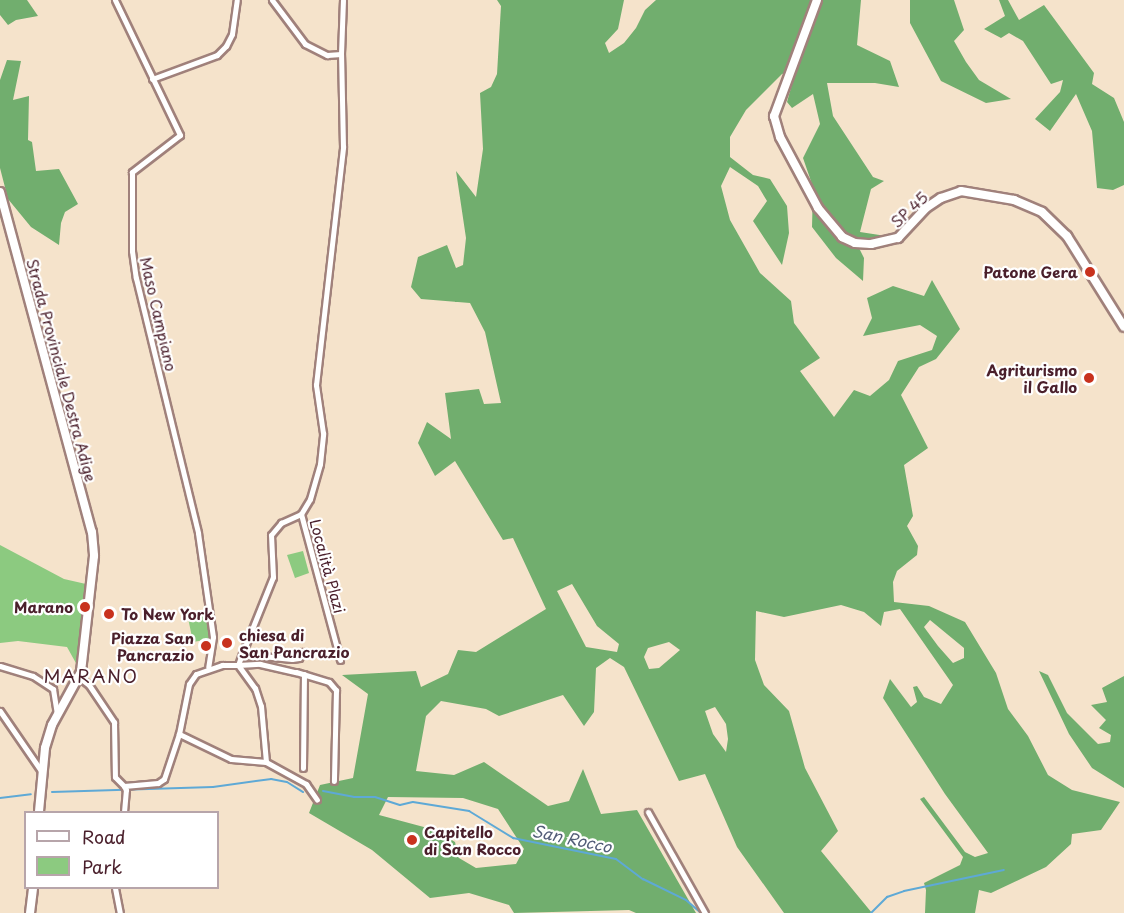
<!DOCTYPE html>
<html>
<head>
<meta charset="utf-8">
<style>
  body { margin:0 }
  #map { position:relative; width:1124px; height:913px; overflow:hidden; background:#f5e3cb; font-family:"Playpen Sans",sans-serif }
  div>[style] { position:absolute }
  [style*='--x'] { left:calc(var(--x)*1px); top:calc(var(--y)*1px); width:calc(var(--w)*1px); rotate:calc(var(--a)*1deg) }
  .green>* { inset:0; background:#8cca80 }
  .forest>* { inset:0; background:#71ae6e }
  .stream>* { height:2px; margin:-1px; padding:0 1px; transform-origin:1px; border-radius:1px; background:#5ea9d6 }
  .roads { filter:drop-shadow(2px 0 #a0817b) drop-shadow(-2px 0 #a0817b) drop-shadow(0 2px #a0817b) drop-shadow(0 -2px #a0817b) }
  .street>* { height:5px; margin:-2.5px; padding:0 2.5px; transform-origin:2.5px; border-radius:2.5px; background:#fff }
  .secondary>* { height:8px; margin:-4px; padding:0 4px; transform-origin:4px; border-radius:4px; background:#fff }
  .dots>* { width:16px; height:16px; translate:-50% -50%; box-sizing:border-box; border:3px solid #fff; border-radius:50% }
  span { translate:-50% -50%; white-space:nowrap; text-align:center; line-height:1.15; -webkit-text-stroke:4.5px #fff; paint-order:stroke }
  .street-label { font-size:15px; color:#4a1f2b }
  .poi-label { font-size:15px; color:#4a1f2b; font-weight:700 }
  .right { translate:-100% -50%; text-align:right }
  .left { translate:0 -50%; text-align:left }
  .water-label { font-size:16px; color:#535d78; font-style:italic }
  .quarter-label { font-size:18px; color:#4a1f2b; letter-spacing:1.5px }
  .legend { position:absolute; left:24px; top:811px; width:195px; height:78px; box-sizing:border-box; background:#fff; border:2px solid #b7a5aa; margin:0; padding:8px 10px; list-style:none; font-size:18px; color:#4a1f2b }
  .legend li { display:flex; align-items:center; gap:12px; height:30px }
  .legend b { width:30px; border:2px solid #b7a5aa }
</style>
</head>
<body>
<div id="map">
  <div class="green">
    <div style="clip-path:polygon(0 545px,64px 579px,86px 584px,80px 659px,77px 665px,67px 647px,18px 641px,0 643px)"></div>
    <div style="clip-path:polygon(303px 551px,309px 573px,295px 578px,287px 555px)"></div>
    <div style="clip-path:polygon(206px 615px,210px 639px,193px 642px,188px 618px)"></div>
  </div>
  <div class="forest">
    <div style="clip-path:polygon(0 0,27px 0,38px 16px,16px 20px,8px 25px,0 15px)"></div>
    <div style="clip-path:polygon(evenodd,497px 0,624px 0,618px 29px,605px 43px,609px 53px,624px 43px,636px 28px,645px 10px,656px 0,861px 0,857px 45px,890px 61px,899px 87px,875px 83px,827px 83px,833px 116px,873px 177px,884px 181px,871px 189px,860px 232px,886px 236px,855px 240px,864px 258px,863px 281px,836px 258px,812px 227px,813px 187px,803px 158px,820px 124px,813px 94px,792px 108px,787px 102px,796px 70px,782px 74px,746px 110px,730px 137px,730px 157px,753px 175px,770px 179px,787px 206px,789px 233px,782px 265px,753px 221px,767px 201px,758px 186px,730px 167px,721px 186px,730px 220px,760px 273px,791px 301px,794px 323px,820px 358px,800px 371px,834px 417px,854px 390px,870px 396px,889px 380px,898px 361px,932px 350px,937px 336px,920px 325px,863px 336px,872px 318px,867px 298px,893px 286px,924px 296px,932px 280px,960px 329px,936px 359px,919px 367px,901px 395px,928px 448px,904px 465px,913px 516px,907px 526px,918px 546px,917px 555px,897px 571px,893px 582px,894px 602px,929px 606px,965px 622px,996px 673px,1008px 709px,1028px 736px,1048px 775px,1072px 790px,1120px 802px,1101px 830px,1072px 834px,1071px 844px,1046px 867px,991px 893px,979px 890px,975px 913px,925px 913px,926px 890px,924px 883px,960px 865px,963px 857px,920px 799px,924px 797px,965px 852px,975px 857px,988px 853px,945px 794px,883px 698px,890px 679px,911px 707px,917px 702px,913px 687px,917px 686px,924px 697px,941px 704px,953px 685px,900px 609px,884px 612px,881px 626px,864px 612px,841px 605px,784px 617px,756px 611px,755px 660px,764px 685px,789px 711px,805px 768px,838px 831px,821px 851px,872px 913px,784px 913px,737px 847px,705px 774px,679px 781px,624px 667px,610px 658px,596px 668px,594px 712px,584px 726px,563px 695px,499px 716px,486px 709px,441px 701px,426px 716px,416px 771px,454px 775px,484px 762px,548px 806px,569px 801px,583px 769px,601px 814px,637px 810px,696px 913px,636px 913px,629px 910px,514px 913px,509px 905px,469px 893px,430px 898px,372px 850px,309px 813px,320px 785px,353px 778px,368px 694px,342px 675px,416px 671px,421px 687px,448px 674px,458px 650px,476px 652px,546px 609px,513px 538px,503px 540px,455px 461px,435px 476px,418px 443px,427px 422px,451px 439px,445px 393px,479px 389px,484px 404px,501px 403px,485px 332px,470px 303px,421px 299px,411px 287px,418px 257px,447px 245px,456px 268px,463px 265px,466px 238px,456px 171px,476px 197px,483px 149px,480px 93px,491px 87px,497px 74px,501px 6px,497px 0,572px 584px,597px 626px,619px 644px,617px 652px,586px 647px,557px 591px,572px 584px,497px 0,930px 620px,964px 648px,964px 658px,953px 663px,938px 646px,924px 627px,930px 620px,497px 0,669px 642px,680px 650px,659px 668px,649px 669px,644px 657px,648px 648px,669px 642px,497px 0,715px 707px,726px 724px,728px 739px,726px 752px,713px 734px,705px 711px,715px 707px,497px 0,388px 797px,463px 798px,498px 809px,524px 849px,516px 864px,476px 868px,459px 858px,455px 842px,435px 830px,379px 815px,388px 797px)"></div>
    <div style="clip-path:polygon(910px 0,954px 0,964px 30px,954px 41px,966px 62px,979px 80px,1011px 99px,986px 103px,941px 81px,910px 23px)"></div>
    <div style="clip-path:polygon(999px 0,1008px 0,1019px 20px,1044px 5px,1094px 73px,1092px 84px,1114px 98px,1124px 122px,1124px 185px,1113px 190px,1097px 188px,1092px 131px,1076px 94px,1050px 131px,1035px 119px,1060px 92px,1063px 80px,1051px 84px,1023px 41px,1009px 33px,1001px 38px,984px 29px,1005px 16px)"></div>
    <div style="clip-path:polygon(7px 60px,21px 61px,13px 100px,29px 96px,28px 140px,32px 142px,36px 171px,59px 169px,78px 204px,65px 212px,61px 223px,59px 245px,31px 227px,8px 199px,0 168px,0 80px)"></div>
    <div style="clip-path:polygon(1039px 671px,1048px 675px,1067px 713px,1098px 744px,1110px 742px,1111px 735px,1099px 728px,1106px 720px,1091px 705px,1107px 702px,1102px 688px,1124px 676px,1124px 788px,1092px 768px,1069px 734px)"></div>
  </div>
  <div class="stream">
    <div style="--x:323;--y:791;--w:32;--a:11"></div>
    <div style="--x:354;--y:797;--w:21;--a:0"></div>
    <div style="--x:375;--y:797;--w:26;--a:18"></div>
    <div style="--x:400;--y:805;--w:13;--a:-13"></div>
    <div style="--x:413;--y:802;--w:57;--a:9.1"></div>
    <div style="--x:469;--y:811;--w:52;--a:31.5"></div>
    <div style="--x:513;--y:838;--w:105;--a:11.5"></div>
    <div style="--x:616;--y:859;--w:34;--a:37"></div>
    <div style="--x:643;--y:879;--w:48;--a:26"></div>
    <div style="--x:686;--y:900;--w:20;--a:41"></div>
    <div style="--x:52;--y:792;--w:161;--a:-1.8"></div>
    <div style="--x:213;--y:787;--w:59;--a:-7.9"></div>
    <div style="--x:271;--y:779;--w:16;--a:11"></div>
    <div style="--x:287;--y:782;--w:19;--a:32"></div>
    <div style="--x:0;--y:798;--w:31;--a:-7"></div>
    <div style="--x:871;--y:913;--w:23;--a:-45"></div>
    <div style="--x:887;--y:897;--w:18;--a:-19"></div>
    <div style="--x:904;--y:891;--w:102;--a:-11.9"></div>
  </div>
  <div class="roads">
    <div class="street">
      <div style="--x:115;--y:0;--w:150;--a:64.3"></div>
      <div style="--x:180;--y:135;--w:61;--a:142.4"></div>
      <div style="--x:132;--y:172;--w:79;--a:90"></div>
      <div style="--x:132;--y:251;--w:27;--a:82"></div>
      <div style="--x:136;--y:278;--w:262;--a:76.3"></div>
      <div style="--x:198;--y:533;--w:105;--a:81.8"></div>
      <div style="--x:213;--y:637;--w:30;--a:99"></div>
      <div style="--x:272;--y:0;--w:55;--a:53.1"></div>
      <div style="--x:305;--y:44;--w:25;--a:27"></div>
      <div style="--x:327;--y:55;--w:14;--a:-4"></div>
      <div style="--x:152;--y:79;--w:69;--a:-20.3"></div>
      <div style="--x:217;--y:55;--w:13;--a:-45"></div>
      <div style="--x:226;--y:46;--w:13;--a:-63"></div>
      <div style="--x:232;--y:34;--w:34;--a:-82"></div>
      <div style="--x:301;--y:514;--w:151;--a:75"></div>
      <div style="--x:242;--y:654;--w:83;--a:-68.1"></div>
      <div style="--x:273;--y:577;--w:42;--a:-92.7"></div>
      <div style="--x:271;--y:535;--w:16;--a:-50"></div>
      <div style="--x:281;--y:523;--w:22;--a:-24"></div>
      <div style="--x:301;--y:514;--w:17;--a:-59"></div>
      <div style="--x:310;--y:499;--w:36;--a:-74"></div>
      <div style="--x:320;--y:464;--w:31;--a:-84"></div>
      <div style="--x:323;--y:433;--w:49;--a:-98.3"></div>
      <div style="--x:316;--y:385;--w:240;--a:-83.5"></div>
      <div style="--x:343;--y:147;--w:93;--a:-91.2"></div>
      <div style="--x:341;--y:54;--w:54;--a:-87.9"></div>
      <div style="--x:238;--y:665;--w:22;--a:-3"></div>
      <div style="--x:260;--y:664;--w:37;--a:13"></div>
      <div style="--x:296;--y:672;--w:34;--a:17"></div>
      <div style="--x:329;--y:682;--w:11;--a:49"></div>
      <div style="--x:336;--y:690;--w:91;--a:91.3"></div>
      <div style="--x:238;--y:665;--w:12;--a:-70"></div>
      <div style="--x:242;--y:654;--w:50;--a:5.7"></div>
      <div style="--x:292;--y:659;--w:7;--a:-8"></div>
      <div style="--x:299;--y:658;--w:7;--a:-63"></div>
      <div style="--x:0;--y:666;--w:34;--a:17"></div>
      <div style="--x:33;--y:676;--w:24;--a:33"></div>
      <div style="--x:53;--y:689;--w:24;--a:81"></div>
      <div style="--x:80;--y:678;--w:11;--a:38"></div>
      <div style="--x:89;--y:685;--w:45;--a:56"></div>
      <div style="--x:114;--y:722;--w:55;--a:89"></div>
      <div style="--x:115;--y:777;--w:13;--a:45"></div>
      <div style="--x:124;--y:786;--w:34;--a:-5"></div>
      <div style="--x:158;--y:783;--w:7;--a:-34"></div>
      <div style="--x:164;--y:779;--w:47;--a:-71.6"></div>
      <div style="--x:179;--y:734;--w:51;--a:-78.7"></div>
      <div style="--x:189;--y:684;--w:12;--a:-55"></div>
      <div style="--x:196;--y:674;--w:28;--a:-19"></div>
      <div style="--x:222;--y:665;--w:16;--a:0"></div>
      <div style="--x:238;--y:665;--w:29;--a:54"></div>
      <div style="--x:255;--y:688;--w:19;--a:72"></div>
      <div style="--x:261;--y:706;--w:56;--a:84.9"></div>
      <div style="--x:266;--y:762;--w:35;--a:-175"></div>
      <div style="--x:231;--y:759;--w:58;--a:-154.3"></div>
      <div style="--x:0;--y:711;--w:74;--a:55.5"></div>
      <div style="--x:266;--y:762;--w:46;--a:28.8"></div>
      <div style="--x:306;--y:784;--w:19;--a:55"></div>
      <div style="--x:303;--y:768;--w:94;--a:-89.4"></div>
      <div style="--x:124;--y:812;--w:22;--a:-85"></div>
      <div style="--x:126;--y:790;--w:4;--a:-117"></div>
      <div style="--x:648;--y:812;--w:116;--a:60.6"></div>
      <div style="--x:115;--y:888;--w:25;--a:79"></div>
    </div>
    <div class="secondary">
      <div style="--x:817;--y:0;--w:124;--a:110.3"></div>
      <div style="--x:774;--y:116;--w:22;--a:74"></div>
      <div style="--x:780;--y:137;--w:81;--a:61.8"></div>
      <div style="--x:818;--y:208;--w:38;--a:50"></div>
      <div style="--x:842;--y:237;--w:14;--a:25"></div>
      <div style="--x:855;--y:243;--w:16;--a:4"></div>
      <div style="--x:871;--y:244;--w:28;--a:-13"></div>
      <div style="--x:898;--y:238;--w:41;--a:-47"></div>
      <div style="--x:926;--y:208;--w:18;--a:-34"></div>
      <div style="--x:941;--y:198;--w:21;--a:-19"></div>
      <div style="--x:961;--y:191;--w:54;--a:9.6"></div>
      <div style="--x:1014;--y:200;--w:30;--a:23"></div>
      <div style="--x:1042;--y:212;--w:35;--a:44"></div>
      <div style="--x:1067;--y:236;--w:107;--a:57.9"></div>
      <div style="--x:0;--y:192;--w:352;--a:74.9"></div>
      <div style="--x:92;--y:532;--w:24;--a:85"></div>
      <div style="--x:94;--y:556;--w:117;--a:96.4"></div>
      <div style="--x:81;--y:672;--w:60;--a:118.7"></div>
      <div style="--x:52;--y:725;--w:24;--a:107"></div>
      <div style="--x:45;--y:748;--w:64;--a:95.4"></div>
      <div style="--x:30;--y:913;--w:25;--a:-83"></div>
    </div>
  </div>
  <div class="dots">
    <div style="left:1090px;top:272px;background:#c8321e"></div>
    <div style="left:1089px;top:378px;background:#c8321e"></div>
    <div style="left:85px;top:607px;background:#c8321e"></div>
    <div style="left:109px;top:614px;background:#c8321e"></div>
    <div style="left:227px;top:643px;background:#c8321e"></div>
    <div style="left:206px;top:646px;background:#c8321e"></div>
    <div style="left:412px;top:840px;background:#c8321e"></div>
  </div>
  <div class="street-label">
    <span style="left:909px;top:209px;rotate:-43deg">SP 45</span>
    <span style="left:159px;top:314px;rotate:77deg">Maso Campiano</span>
    <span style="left:62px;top:370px;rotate:75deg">Strada Provinciale Destra Adige</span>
    <span style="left:328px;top:566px;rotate:75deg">Località Plazi</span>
  </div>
  <div class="poi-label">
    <span class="right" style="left:1078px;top:272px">Patone Gera</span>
    <span class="right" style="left:1077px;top:378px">Agriturismo<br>il Gallo</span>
    <span class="right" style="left:73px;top:607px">Marano</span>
    <span class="left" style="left:121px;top:614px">To New York</span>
    <span class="left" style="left:239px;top:643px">chiesa di<br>San Pancrazio</span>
    <span class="right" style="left:194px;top:646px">Piazza San<br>Pancrazio</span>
    <span class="left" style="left:424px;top:840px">Capitello<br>di San Rocco</span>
  </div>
  <div class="water-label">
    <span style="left:572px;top:838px;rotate:12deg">San Rocco</span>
  </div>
  <div class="quarter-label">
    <span style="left:91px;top:676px">MARANO</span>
  </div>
  <ul class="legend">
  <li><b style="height:8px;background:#fff"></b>Road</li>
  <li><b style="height:16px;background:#8cca80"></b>Park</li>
  </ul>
</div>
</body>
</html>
